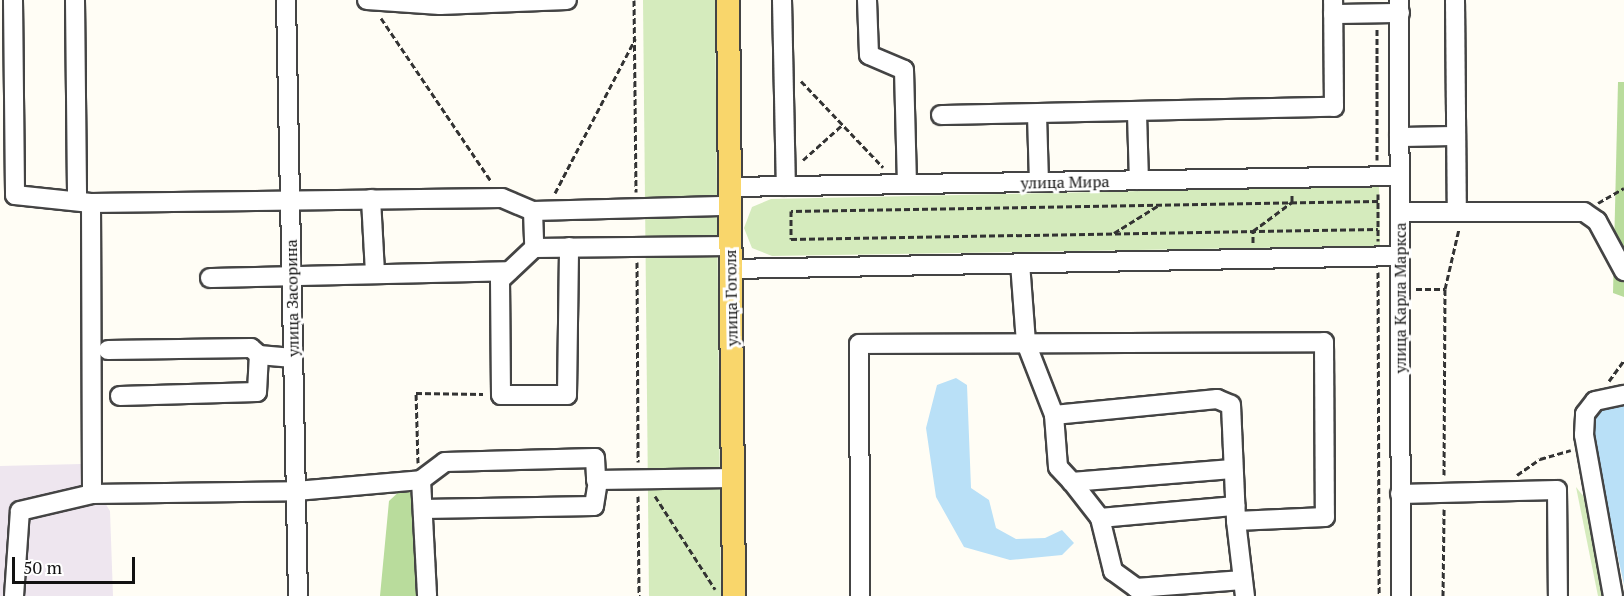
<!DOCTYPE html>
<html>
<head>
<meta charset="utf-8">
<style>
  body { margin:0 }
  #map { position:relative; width:1624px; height:596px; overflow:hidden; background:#fffdf5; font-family:"PT Serif",serif }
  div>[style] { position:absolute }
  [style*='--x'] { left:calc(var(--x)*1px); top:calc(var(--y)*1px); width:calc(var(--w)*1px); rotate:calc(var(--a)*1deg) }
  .industrial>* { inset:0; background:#eee6ef }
  .green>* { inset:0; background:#d5ebbd }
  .forest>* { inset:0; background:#b9dc9c }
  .water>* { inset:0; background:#b9e0f7 }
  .path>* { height:3px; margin-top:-1.5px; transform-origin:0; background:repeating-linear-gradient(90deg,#333 0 6px,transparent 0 9px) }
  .roads { filter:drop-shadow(2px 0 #444) drop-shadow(-2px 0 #444) drop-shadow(0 2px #444) drop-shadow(0 -2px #444) }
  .minor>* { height:18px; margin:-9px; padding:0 9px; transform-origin:9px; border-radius:9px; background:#fff }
  .major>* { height:22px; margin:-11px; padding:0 11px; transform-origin:11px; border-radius:11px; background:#f9d66b }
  span { translate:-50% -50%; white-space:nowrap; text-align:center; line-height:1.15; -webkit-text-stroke:6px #fff; paint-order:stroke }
  .street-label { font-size:16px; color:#111 }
  .scale { position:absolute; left:12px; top:557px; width:123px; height:27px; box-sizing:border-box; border:3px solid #111; border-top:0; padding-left:8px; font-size:18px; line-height:21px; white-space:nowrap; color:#111; -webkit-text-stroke:4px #fff; paint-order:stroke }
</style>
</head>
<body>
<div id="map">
  <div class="industrial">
    <div style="clip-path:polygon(81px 464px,110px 511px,113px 596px,0 596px,0 466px)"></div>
  </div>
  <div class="green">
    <div style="clip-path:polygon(643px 0,715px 0,721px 596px,649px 596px)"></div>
    <div style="clip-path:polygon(1379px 186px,1380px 246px,772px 256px,752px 248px,744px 228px,752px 207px,771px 199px)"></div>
    <div style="clip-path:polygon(1576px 487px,1584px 497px,1604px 596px,1598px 596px)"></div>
  </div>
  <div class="forest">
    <div style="clip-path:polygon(1618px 82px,1624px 82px,1624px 297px,1613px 293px)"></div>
    <div style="clip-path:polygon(403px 488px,417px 497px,419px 596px,380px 596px,389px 501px)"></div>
  </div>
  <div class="water">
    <div style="clip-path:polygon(956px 378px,967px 385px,971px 488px,989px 500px,996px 528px,1016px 539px,1045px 538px,1062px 530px,1074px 543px,1062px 555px,1010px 560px,964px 547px,936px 497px,926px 428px,937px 385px)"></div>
    <div style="clip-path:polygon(1624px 406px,1624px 585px,1591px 430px,1599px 409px)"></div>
  </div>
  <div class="path">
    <div style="--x:634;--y:0;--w:192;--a:89.4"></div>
    <div style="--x:381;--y:18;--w:197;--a:56"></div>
    <div style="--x:1377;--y:29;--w:131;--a:90"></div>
    <div style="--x:801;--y:81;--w:119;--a:46.4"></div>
    <div style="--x:803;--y:160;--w:52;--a:-41.9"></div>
    <div style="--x:555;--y:193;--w:174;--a:-62.5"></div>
    <div style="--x:1378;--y:194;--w:47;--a:90"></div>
    <div style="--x:1378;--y:201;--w:587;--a:179.02"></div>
    <div style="--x:791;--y:211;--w:28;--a:90"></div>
    <div style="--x:791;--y:239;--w:587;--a:-0.98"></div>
    <div style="--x:1598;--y:203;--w:30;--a:-30"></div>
    <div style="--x:1114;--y:233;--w:53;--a:-31.9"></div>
    <div style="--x:1253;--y:243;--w:12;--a:-90"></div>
    <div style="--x:1253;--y:231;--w:49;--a:-36.6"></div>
    <div style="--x:1292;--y:202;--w:8;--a:-90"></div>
    <div style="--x:637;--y:262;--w:200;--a:89.7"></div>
    <div style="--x:1378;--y:272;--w:324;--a:89.8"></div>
    <div style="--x:1416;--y:289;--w:29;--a:0"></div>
    <div style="--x:1609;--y:381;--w:26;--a:-54"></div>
    <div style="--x:418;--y:463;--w:70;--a:-91.6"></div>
    <div style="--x:416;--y:393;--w:67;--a:0.9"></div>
    <div style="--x:1444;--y:475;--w:186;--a:-89.7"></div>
    <div style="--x:1445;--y:289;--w:62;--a:-76.9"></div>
    <div style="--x:1517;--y:475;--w:28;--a:-35"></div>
    <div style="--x:1540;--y:459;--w:32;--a:-16"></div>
    <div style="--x:638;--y:496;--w:100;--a:89.4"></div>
    <div style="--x:655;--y:496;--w:111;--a:57.2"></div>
    <div style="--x:1443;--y:596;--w:87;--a:-89.3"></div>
  </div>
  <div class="roads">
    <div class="minor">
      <div style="--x:13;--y:0;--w:195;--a:89.4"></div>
      <div style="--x:15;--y:195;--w:76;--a:6"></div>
      <div style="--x:91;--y:203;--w:411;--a:-0.7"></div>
      <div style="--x:502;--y:198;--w:34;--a:23"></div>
      <div style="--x:533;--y:211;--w:197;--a:-1.5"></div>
      <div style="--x:75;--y:0;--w:201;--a:89.4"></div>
      <div style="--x:286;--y:0;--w:596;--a:88.85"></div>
      <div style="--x:367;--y:0;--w:73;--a:3.9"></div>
      <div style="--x:440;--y:5;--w:127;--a:-2.3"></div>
      <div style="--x:782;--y:0;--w:186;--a:88.8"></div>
      <div style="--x:867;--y:0;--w:55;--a:87.9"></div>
      <div style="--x:869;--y:55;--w:38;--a:23"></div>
      <div style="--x:904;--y:70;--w:114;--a:88.5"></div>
      <div style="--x:1399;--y:0;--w:596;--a:89.81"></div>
      <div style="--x:1455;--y:0;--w:212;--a:89.5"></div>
      <div style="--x:1333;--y:14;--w:67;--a:-0.9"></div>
      <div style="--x:1137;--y:114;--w:66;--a:88.3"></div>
      <div style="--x:941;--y:115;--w:393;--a:-1.2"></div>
      <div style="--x:1334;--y:107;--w:107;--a:-90.5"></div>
      <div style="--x:1037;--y:115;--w:67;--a:88.3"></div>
      <div style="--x:1399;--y:137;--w:57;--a:-1"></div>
      <div style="--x:730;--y:187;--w:670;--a:-0.94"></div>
      <div style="--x:371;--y:199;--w:74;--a:86.9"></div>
      <div style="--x:91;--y:203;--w:291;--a:89.8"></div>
      <div style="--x:92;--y:494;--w:204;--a:-0.8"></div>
      <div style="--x:296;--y:491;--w:125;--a:-5"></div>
      <div style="--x:421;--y:480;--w:30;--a:-37"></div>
      <div style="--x:445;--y:462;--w:150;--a:-1.5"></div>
      <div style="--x:595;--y:458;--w:22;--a:87"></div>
      <div style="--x:596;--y:480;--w:136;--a:-0.8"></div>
      <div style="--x:533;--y:211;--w:37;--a:88"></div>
      <div style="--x:534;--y:248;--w:196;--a:-0.6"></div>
      <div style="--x:1400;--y:212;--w:184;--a:0"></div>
      <div style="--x:1584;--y:212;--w:16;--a:35"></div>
      <div style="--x:1597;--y:221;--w:57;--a:61.6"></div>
      <div style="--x:534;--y:248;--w:47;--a:136.7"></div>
      <div style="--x:500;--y:280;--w:115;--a:89.5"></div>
      <div style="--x:501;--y:395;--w:66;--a:0"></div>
      <div style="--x:567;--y:395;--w:148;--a:-89.2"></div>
      <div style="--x:1020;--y:263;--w:80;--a:85.7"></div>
      <div style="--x:1026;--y:343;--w:77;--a:68.7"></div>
      <div style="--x:1054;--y:415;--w:164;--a:-5.6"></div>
      <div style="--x:1217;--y:399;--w:15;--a:23"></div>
      <div style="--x:1231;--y:405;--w:116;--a:87.5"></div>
      <div style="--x:731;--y:269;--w:669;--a:-1.11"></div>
      <div style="--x:210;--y:278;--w:299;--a:-1.3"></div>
      <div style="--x:108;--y:350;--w:143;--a:-0.8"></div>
      <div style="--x:251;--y:348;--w:11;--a:41"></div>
      <div style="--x:259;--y:355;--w:34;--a:5"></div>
      <div style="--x:120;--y:396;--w:137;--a:-1.7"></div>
      <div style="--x:257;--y:392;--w:37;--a:-87"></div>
      <div style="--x:1054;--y:415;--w:52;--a:85.6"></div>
      <div style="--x:1058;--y:467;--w:21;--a:47"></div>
      <div style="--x:1232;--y:469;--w:161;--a:175.4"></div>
      <div style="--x:1072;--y:482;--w:46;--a:52.1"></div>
      <div style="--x:1100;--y:518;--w:136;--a:-5.1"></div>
      <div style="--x:421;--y:480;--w:116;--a:87"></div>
      <div style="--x:1400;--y:494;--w:157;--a:-1.5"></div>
      <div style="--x:1557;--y:490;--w:106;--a:89.5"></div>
      <div style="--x:423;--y:509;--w:171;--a:-1"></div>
      <div style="--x:594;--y:506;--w:20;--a:-81"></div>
      <div style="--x:1100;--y:518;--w:55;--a:76.2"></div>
      <div style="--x:1113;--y:571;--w:29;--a:36"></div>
      <div style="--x:1136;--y:588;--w:107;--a:-4.3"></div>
      <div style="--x:14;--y:596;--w:85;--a:-86"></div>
      <div style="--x:20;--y:511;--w:74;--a:-13.3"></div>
      <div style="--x:860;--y:596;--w:252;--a:-90.2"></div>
      <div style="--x:859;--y:344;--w:465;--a:-0.2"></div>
      <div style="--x:1324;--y:342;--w:175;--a:89.7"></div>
      <div style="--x:1325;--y:517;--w:89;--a:177.4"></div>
      <div style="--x:1236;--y:521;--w:76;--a:83.2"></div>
      <div style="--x:1613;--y:596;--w:164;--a:-100.2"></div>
      <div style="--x:1584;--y:435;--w:21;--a:-87"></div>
      <div style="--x:1585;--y:414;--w:16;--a:-52"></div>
      <div style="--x:1595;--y:401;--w:30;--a:-12"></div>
    </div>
    <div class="major">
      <div style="--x:728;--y:0;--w:596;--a:89.42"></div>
    </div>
  </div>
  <div class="street-label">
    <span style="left:1065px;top:182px;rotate:-1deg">улица Мира</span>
    <span style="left:292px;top:298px;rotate:-91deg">улица Засорина</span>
    <span style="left:731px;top:298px;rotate:-91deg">улица Гоголя</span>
    <span style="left:1400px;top:298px;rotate:-90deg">улица Карла Маркса</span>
  </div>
  <div class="scale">50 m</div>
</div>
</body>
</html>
